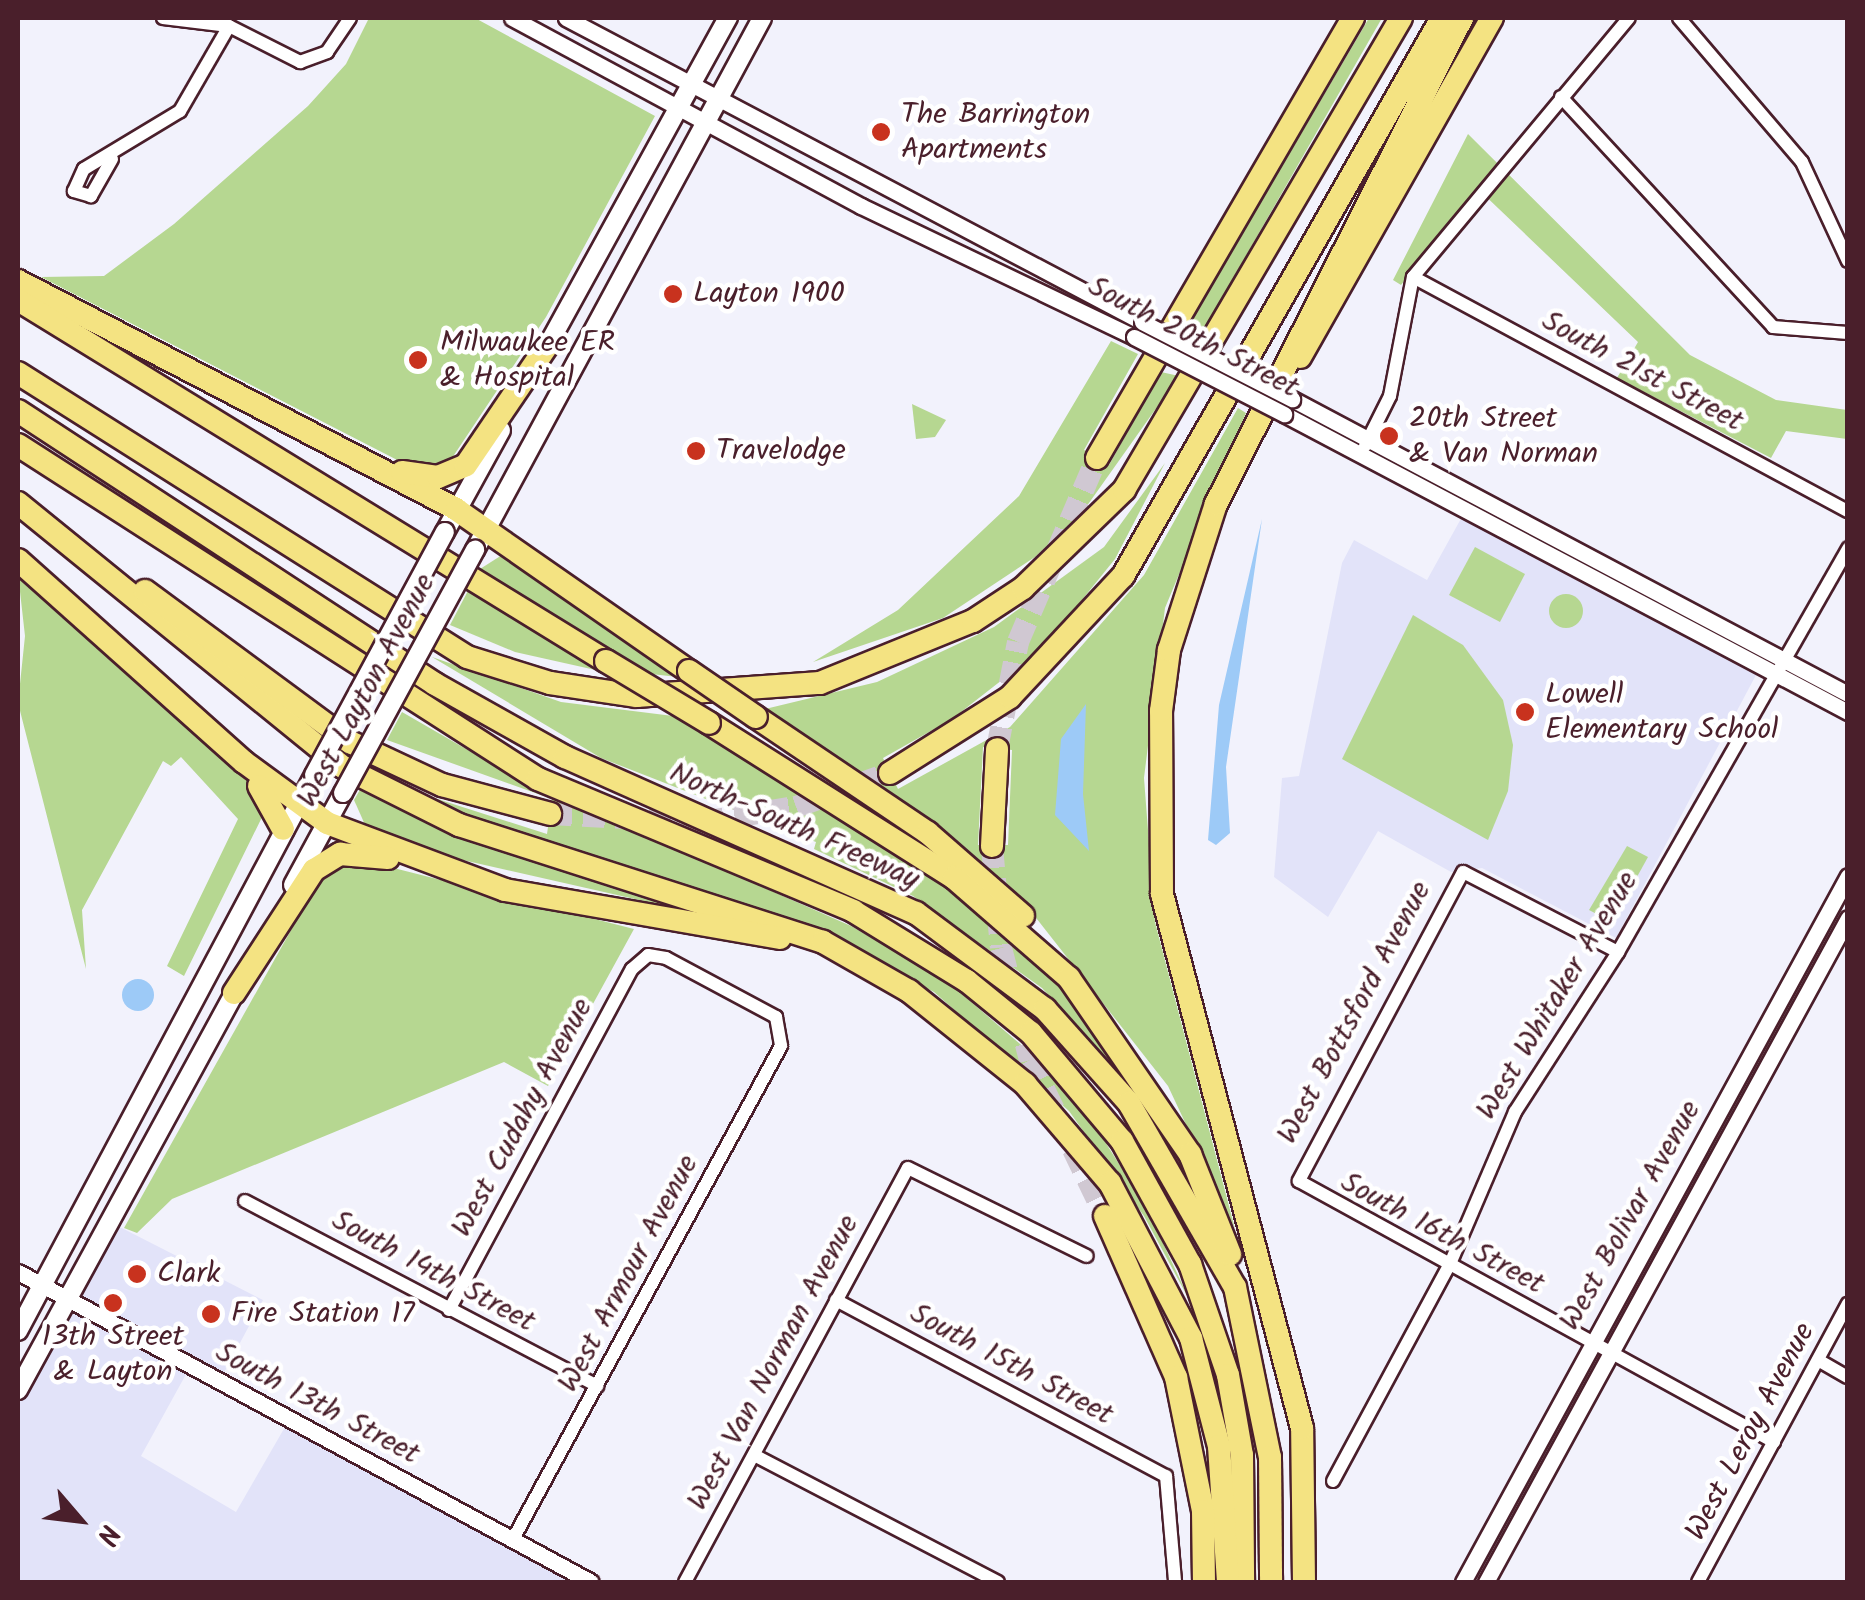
<!DOCTYPE html>
<html>
<head>
<meta charset="utf-8">
<style>
  body { margin:0 }
  #map { position:relative; width:1865px; height:1600px; overflow:hidden; background:#f2f2fc; font-family:Kalam,sans-serif }
  div>[style] { position:absolute }
  [style*='--x'] { left:calc(var(--x)*1px); top:calc(var(--y)*1px); width:calc(var(--w)*1px); rotate:calc(var(--a)*1deg) }
  .built>* { inset:0; background:#e2e3f9 }
  .green>* { inset:0; background:#b6d791 }
  .round { border-radius:50% }
  .water>* { inset:0; background:#9dcaf7 }
  .motorway-tunnel>* { height:22px; margin-top:-11px; transform-origin:0; background:repeating-linear-gradient(90deg,#d0c8d2 0 22px,transparent 0 33px) }
  .roads { filter:drop-shadow(2px 0 #4a1f2b) drop-shadow(-2px 0 #4a1f2b) drop-shadow(0 2px #4a1f2b) drop-shadow(0 -2px #4a1f2b) }
  .minor>* { height:12px; margin:-6px; padding:0 6px; transform-origin:6px; border-radius:6px; background:#fff }
  .tertiary>* { height:15px; margin:-7.5px; padding:0 7.5px; transform-origin:7.5px; border-radius:7.5px; background:#fff }
  .secondary>* { height:18px; margin:-9px; padding:0 9px; transform-origin:9px; border-radius:9px; background:#fff }
  .motorway>* { height:22px; margin:-11px; padding:0 11px; transform-origin:11px; border-radius:11px; background:#f4e382 }
  .bridges { filter:drop-shadow(2px 0 #4a1f2b) drop-shadow(-2px 0 #4a1f2b) drop-shadow(0 2px #4a1f2b) drop-shadow(0 -2px #4a1f2b) }
  .tertiary-bridge>* { height:15px; margin:-7.5px; padding:0 7.5px; transform-origin:7.5px; border-radius:7.5px; background:#fff }
  .secondary-bridge>* { height:18px; margin:-9px; padding:0 9px; transform-origin:9px; border-radius:9px; background:#fff }
  .motorway-bridge>* { height:22px; margin:-11px; padding:0 11px; transform-origin:11px; border-radius:11px; background:#f4e382 }
  .dots>* { width:28px; height:28px; translate:-50% -50%; box-sizing:border-box; border:5px solid #fff; border-radius:50% }
  span { translate:-50% -50%; white-space:nowrap; text-align:center; line-height:1.15; -webkit-text-stroke:9px #fff; paint-order:stroke }
  .poi-label { font-size:30px; color:#4a1f2b }
  .left { translate:0 -50%; text-align:left }
  .street-label { font-size:30px; color:#4a1f2b }
  .frame { position:absolute; inset:0; border:20px solid #4a1f2b; pointer-events:none }
  .north { position:absolute; left:30px; top:1470px; width:100px; height:100px; -webkit-text-stroke:8px #fff; paint-order:stroke; rotate:118deg; font-size:28px; font-weight:700; line-height:40px; text-align:center; color:#4a1f2b }
  .north::after { content:''; display:block; margin:auto; width:35px; height:45px; background:#4a1f2b; clip-path:polygon(50% 0,100% 100%,50% 72%,0 100%) }
</style>
</head>
<body>
<div id="map">
  <div class="built">
    <div style="clip-path:polygon(1463px 515px,1756px 675px,1616px 938px,1482px 868px,1451px 872px,1378px 831px,1328px 917px,1274px 877px,1282px 778px,1299px 776px,1342px 563px,1354px 540px,1427px 580px)"></div>
    <div style="clip-path:polygon(108px 1221px,263px 1300px,219px 1382px,190px 1367px,141px 1456px,236px 1512px,289px 1420px,591px 1582px,18px 1582px,18px 1390px)"></div>
  </div>
  <div class="green">
    <div style="clip-path:polygon(369px 18px,475px 18px,655px 116px,546px 317px,444px 470px,405px 464px,41px 277px,104px 276px,174px 224px,308px 106px,346px 64px)"></div>
    <div style="clip-path:polygon(1369px 18px,1382px 18px,1199px 338px,1185px 331px)"></div>
    <div style="clip-path:polygon(1468px 134px,1690px 355px,1776px 400px,1847px 410px,1847px 439px,1786px 431px,1771px 458px,1617px 378px,1638px 342px,1477px 188px,1401px 285px,1393px 280px)"></div>
    <div style="clip-path:polygon(1111px 341px,1138px 354px,1084px 450px,1109px 465px,1161px 372px,1179px 376px,1084px 510px,1035px 557px,943px 618px,813px 662px,898px 610px,1019px 496px)"></div>
    <div style="clip-path:polygon(912px 404px,946px 420px,935px 437px,916px 439px)"></div>
    <div style="clip-path:polygon(evenodd,1238px 408px,1246px 413px,1165px 608px,1144px 778px,1155px 922px,1235px 1229px,1168px 1086px,1033px 914px,757px 711px,877px 682px,994px 627px,1104px 547px,1165px 463px,1115px 559px,1043px 648px,952px 719px,883px 758px,898px 789px,1010px 727px,1144px 575px,1238px 408px,983px 747px,1012px 750px,1008px 845px,978px 845px,983px 747px)"></div>
    <div style="clip-path:polygon(1475px 547px,1525px 574px,1500px 622px,1449px 595px)"></div>
    <div style="clip-path:polygon(502px 555px,639px 648px,678px 677px,651px 674px,480px 569px)"></div>
    <div style="clip-path:polygon(18px 574px,245px 778px,266px 809px,184px 976px,167px 966px,238px 819px,181px 757px,171px 766px,163px 761px,82px 910px,86px 969px,18px 703px,25px 636px)"></div>
    <div style="clip-path:polygon(470px 587px,600px 671px,515px 652px,450px 625px)"></div>
    <div class="round" style="left:1549px;top:594px;width:34px;height:34px"></div>
    <div style="clip-path:polygon(1413px 615px,1463px 645px,1503px 700px,1513px 745px,1508px 791px,1488px 840px,1342px 759px)"></div>
    <div style="clip-path:polygon(432px 657px,561px 702px,673px 716px,842px 818px,951px 886px,1059px 984px,1136px 1090px,1042px 988px,913px 896px,814px 849px,816px 842px,601px 758px)"></div>
    <div style="clip-path:polygon(402px 712px,518px 779px,851px 926px,949px 983px,1033px 1055px,1097px 1129px,1146px 1207px,1192px 1305px,1144px 1216px,1069px 1111px,934px 992px,793px 919px,477px 822px,400px 787px,547px 834px,552px 799px,387px 740px)"></div>
    <div style="clip-path:polygon(361px 788px,745px 924px,445px 856px,366px 827px,354px 800px)"></div>
    <div style="clip-path:polygon(1627px 846px,1648px 857px,1612px 922px,1589px 910px)"></div>
    <div style="clip-path:polygon(366px 861px,634px 929px,548px 1086px,504px 1062px,172px 1199px,137px 1233px,124px 1228px,327px 866px)"></div>
  </div>
  <div class="water">
    <div style="clip-path:polygon(1262px 519px,1226px 767px,1230px 833px,1216px 845px,1208px 840px,1219px 705px)"></div>
    <div style="clip-path:polygon(1086px 704px,1083px 794px,1089px 851px,1055px 815px,1061px 739px)"></div>
    <div class="round" style="left:122px;top:979px;width:32px;height:32px"></div>
  </div>
  <div class="motorway-tunnel">
    <div style="--x:997;--y:749;--w:109;--a:-78.9"></div>
    <div style="--x:1018;--y:642;--w:200;--a:-66.8"></div>
    <div style="--x:550;--y:814;--w:152;--a:3"></div>
    <div style="--x:702;--y:822;--w:95;--a:-9.1"></div>
    <div style="--x:796;--y:807;--w:100;--a:-19.9"></div>
    <div style="--x:992;--y:846;--w:102;--a:85"></div>
    <div style="--x:1001;--y:948;--w:116;--a:75.5"></div>
    <div style="--x:1030;--y:1060;--w:173;--a:64.3"></div>
  </div>
  <div class="roads">
    <div class="minor">
      <div style="--x:163;--y:18;--w:66;--a:6.9"></div>
      <div style="--x:229;--y:26;--w:80;--a:26.9"></div>
      <div style="--x:300;--y:62;--w:29;--a:-20"></div>
      <div style="--x:327;--y:52;--w:41;--a:-55.9"></div>
      <div style="--x:1679;--y:18;--w:189;--a:49.5"></div>
      <div style="--x:1802;--y:162;--w:109;--a:65.1"></div>
      <div style="--x:1561;--y:97;--w:313;--a:47.3"></div>
      <div style="--x:1773;--y:327;--w:75;--a:4.6"></div>
      <div style="--x:112;--y:159;--w:43;--a:119.6"></div>
      <div style="--x:91;--y:196;--w:18;--a:-164"></div>
      <div style="--x:74;--y:191;--w:24;--a:-66"></div>
      <div style="--x:84;--y:169;--w:112;--a:-31.1"></div>
      <div style="--x:180;--y:111;--w:98;--a:-60"></div>
      <div style="--x:1413;--y:277;--w:494;--a:28.3"></div>
      <div style="--x:1365;--y:446;--w:56;--a:-63.4"></div>
      <div style="--x:1390;--y:396;--w:121;--a:-79.1"></div>
      <div style="--x:1413;--y:277;--w:337;--a:-50.2"></div>
      <div style="--x:1618;--y:952;--w:174;--a:-152.7"></div>
      <div style="--x:1463;--y:872;--w:350;--a:118"></div>
      <div style="--x:1299;--y:1181;--w:542;--a:28.79"></div>
      <div style="--x:245;--y:1201;--w:398;--a:27.7"></div>
      <div style="--x:836;--y:1300;--w:374;--a:28.1"></div>
      <div style="--x:1166;--y:1476;--w:106;--a:85.1"></div>
      <div style="--x:449;--y:1310;--w:387;--a:-61.8"></div>
      <div style="--x:632;--y:969;--w:21;--a:-41"></div>
      <div style="--x:648;--y:955;--w:18;--a:9"></div>
      <div style="--x:666;--y:958;--w:125;--a:28.2"></div>
      <div style="--x:776;--y:1017;--w:29;--a:80"></div>
      <div style="--x:781;--y:1046;--w:563;--a:118.52"></div>
      <div style="--x:1818;--y:1360;--w:34;--a:30"></div>
      <div style="--x:754;--y:1455;--w:275;--a:27.5"></div>
      <div style="--x:1333;--y:1481;--w:244;--a:-61.7"></div>
      <div style="--x:1449;--y:1266;--w:168;--a:-66.8"></div>
      <div style="--x:1515;--y:1112;--w:190;--a:-57.2"></div>
      <div style="--x:1618;--y:952;--w:465;--a:-60.3"></div>
      <div style="--x:685;--y:1582;--w:470;--a:-61.7"></div>
      <div style="--x:908;--y:1168;--w:199;--a:26.2"></div>
      <div style="--x:1698;--y:1582;--w:316;--a:-61.7"></div>
    </div>
    <div class="tertiary">
      <div style="--x:512;--y:18;--w:396;--a:28.3"></div>
      <div style="--x:861;--y:206;--w:303;--a:25.6"></div>
      <div style="--x:566;--y:18;--w:651;--a:27.82"></div>
      <div style="--x:1292;--y:399;--w:629;--a:27.95"></div>
      <div style="--x:1284;--y:414;--w:638;--a:27.85"></div>
      <div style="--x:18;--y:1272;--w:651;--a:28.41"></div>
      <div style="--x:1463;--y:1582;--w:804;--a:-61.4"></div>
      <div style="--x:1486;--y:1582;--w:756;--a:-61.4"></div>
    </div>
    <div class="secondary">
      <div style="--x:543;--y:354;--w:384;--a:-61.2"></div>
      <div style="--x:445;--y:532;--w:116;--a:-61.2"></div>
      <div style="--x:475;--y:550;--w:604;--a:-61.65"></div>
      <div style="--x:293;--y:885;--w:105;--a:-61.5"></div>
      <div style="--x:18;--y:1331;--w:630;--a:-61.97"></div>
      <div style="--x:18;--y:1390;--w:464;--a:-61.4"></div>
    </div>
    <div class="motorway">
      <div style="--x:18;--y:281;--w:495;--a:27.5"></div>
      <div style="--x:457;--y:510;--w:282;--a:34.8"></div>
      <div style="--x:18;--y:300;--w:690;--a:31.55"></div>
      <div style="--x:1300;--y:357;--w:390;--a:-60.5"></div>
      <div style="--x:18;--y:373;--w:531;--a:32.31"></div>
      <div style="--x:467;--y:657;--w:87;--a:17.4"></div>
      <div style="--x:550;--y:683;--w:88;--a:8.5"></div>
      <div style="--x:637;--y:696;--w:183;--a:-4.1"></div>
      <div style="--x:820;--y:683;--w:165;--a:-22.1"></div>
      <div style="--x:973;--y:621;--w:60;--a:-33.4"></div>
      <div style="--x:1023;--y:588;--w:141;--a:-44.1"></div>
      <div style="--x:1124;--y:490;--w:547;--a:-59.59"></div>
      <div style="--x:18;--y:411;--w:498;--a:33.2"></div>
      <div style="--x:435;--y:684;--w:149;--a:29.3"></div>
      <div style="--x:565;--y:757;--w:384;--a:24"></div>
      <div style="--x:916;--y:913;--w:161;--a:36.7"></div>
      <div style="--x:1045;--y:1009;--w:126;--a:48.2"></div>
      <div style="--x:1129;--y:1103;--w:212;--a:60.1"></div>
      <div style="--x:1235;--y:1287;--w:174;--a:78.4"></div>
      <div style="--x:1270;--y:1457;--w:125;--a:89.5"></div>
      <div style="--x:18;--y:445;--w:618;--a:32.71"></div>
      <div style="--x:538;--y:779;--w:342;--a:22.7"></div>
      <div style="--x:853;--y:911;--w:134;--a:31.6"></div>
      <div style="--x:967;--y:981;--w:82;--a:39.1"></div>
      <div style="--x:1031;--y:1033;--w:141;--a:49.9"></div>
      <div style="--x:1122;--y:1141;--w:141;--a:61.1"></div>
      <div style="--x:1190;--y:1264;--w:117;--a:71.1"></div>
      <div style="--x:1228;--y:1375;--w:81;--a:80.1"></div>
      <div style="--x:1242;--y:1455;--w:127;--a:89.5"></div>
      <div style="--x:1097;--y:458;--w:509;--a:-59.81"></div>
      <div style="--x:402;--y:472;--w:36;--a:8"></div>
      <div style="--x:438;--y:477;--w:30;--a:-23"></div>
      <div style="--x:466;--y:465;--w:144;--a:-55.8"></div>
      <div style="--x:18;--y:503;--w:419;--a:39.1"></div>
      <div style="--x:343;--y:767;--w:130;--a:26.6"></div>
      <div style="--x:459;--y:825;--w:382;--a:17.8"></div>
      <div style="--x:823;--y:942;--w:99;--a:29.7"></div>
      <div style="--x:909;--y:991;--w:149;--a:38.7"></div>
      <div style="--x:1025;--y:1084;--w:130;--a:49.4"></div>
      <div style="--x:1110;--y:1183;--w:175;--a:62.4"></div>
      <div style="--x:1191;--y:1338;--w:112;--a:75.5"></div>
      <div style="--x:1219;--y:1446;--w:136;--a:86.2"></div>
      <div style="--x:18;--y:560;--w:303;--a:41.8"></div>
      <div style="--x:244;--y:762;--w:103;--a:36.3"></div>
      <div style="--x:327;--y:823;--w:190;--a:20.6"></div>
      <div style="--x:505;--y:890;--w:279;--a:9.9"></div>
      <div style="--x:145;--y:591;--w:255;--a:36.4"></div>
      <div style="--x:350;--y:742;--w:102;--a:25.1"></div>
      <div style="--x:442;--y:785;--w:112;--a:15"></div>
      <div style="--x:756;--y:717;--w:207;--a:34"></div>
      <div style="--x:928;--y:833;--w:126;--a:41.1"></div>
      <div style="--x:709;--y:723;--w:290;--a:32.3"></div>
      <div style="--x:954;--y:878;--w:152;--a:41"></div>
      <div style="--x:1069;--y:978;--w:214;--a:55.5"></div>
      <div style="--x:1190;--y:1154;--w:108;--a:68.2"></div>
      <div style="--x:890;--y:773;--w:142;--a:-32.3"></div>
      <div style="--x:1010;--y:697;--w:166;--a:-47"></div>
      <div style="--x:1123;--y:576;--w:643;--a:-60.24"></div>
      <div style="--x:259;--y:786;--w:49;--a:60.8"></div>
      <div style="--x:992;--y:846;--w:97;--a:-87"></div>
      <div style="--x:234;--y:993;--w:147;--a:-57"></div>
      <div style="--x:314;--y:870;--w:31;--a:-32"></div>
      <div style="--x:340;--y:854;--w:48;--a:4.8"></div>
      <div style="--x:1105;--y:1216;--w:176;--a:66.2"></div>
      <div style="--x:1176;--y:1377;--w:137;--a:78.6"></div>
      <div style="--x:1203;--y:1511;--w:71;--a:89.2"></div>
      <div style="--x:1304;--y:1582;--w:154;--a:-90.7"></div>
      <div style="--x:1302;--y:1428;--w:552;--a:-104.69"></div>
      <div style="--x:1162;--y:894;--w:183;--a:-90.3"></div>
      <div style="--x:1161;--y:711;--w:62;--a:-82.5"></div>
      <div style="--x:1169;--y:650;--w:153;--a:-72.2"></div>
      <div style="--x:1216;--y:504;--w:545;--a:-63.15"></div>
    </div>
  </div>
  <div class="bridges">
    <div class="tertiary-bridge">
      <div style="--x:1142;--y:322;--w:169;--a:27.2"></div>
      <div style="--x:1134;--y:337;--w:169;--a:27.2"></div>
    </div>
    <div class="secondary-bridge">
      <div style="--x:314;--y:775;--w:276;--a:-61.7"></div>
      <div style="--x:343;--y:793;--w:277;--a:-61.5"></div>
    </div>
    <div class="motorway-bridge">
      <div style="--x:606;--y:661;--w:120;--a:31"></div>
      <div style="--x:689;--y:671;--w:81;--a:34.5"></div>
    </div>
  </div>
  <div class="dots">
    <div style="left:881px;top:132px;background:#c8321e"></div>
    <div style="left:673px;top:294px;background:#c8321e"></div>
    <div style="left:418px;top:360px;background:#c8321e"></div>
    <div style="left:1389px;top:436px;background:#c8321e"></div>
    <div style="left:696px;top:451px;background:#c8321e"></div>
    <div style="left:1525px;top:712px;background:#c8321e"></div>
    <div style="left:137px;top:1274px;background:#c8321e"></div>
    <div style="left:113px;top:1303px;background:#c8321e"></div>
    <div style="left:211px;top:1314px;background:#c8321e"></div>
  </div>
  <div class="poi-label">
    <span class="left" style="left:901px;top:132px">The Barrington<br>Apartments</span>
    <span class="left" style="left:693px;top:294px">Layton 1900</span>
    <span class="left" style="left:440px;top:360px">Milwaukee ER<br>&amp; Hospital</span>
    <span class="left" style="left:1409px;top:436px">20th Street<br>&amp; Van Norman</span>
    <span class="left" style="left:716px;top:451px">Travelodge</span>
    <span class="left" style="left:1545px;top:712px">Lowell<br>Elementary School</span>
    <span class="left" style="left:157px;top:1274px">Clark</span>
    <span class="left" style="left:231px;top:1314px">Fire Station 17</span>
    <span style="left:113px;top:1354px">13th Street<br>&amp; Layton</span>
  </div>
  <div class="street-label">
    <span style="left:1193px;top:338px;rotate:27deg">South 20th Street</span>
    <span style="left:1642px;top:372px;rotate:28deg">South 21st Street</span>
    <span style="left:367px;top:691px;rotate:-62deg">West Layton Avenue</span>
    <span style="left:794px;top:827px;rotate:24deg">North-South Freeway</span>
    <span style="left:1558px;top:996px;rotate:-59deg">West Whitaker Avenue</span>
    <span style="left:1355px;top:1013px;rotate:-62deg">West Bottsford Avenue</span>
    <span style="left:523px;top:1118px;rotate:-62deg">West Cudahy Avenue</span>
    <span style="left:1631px;top:1216px;rotate:-61deg">West Bolivar Avenue</span>
    <span style="left:1442px;top:1234px;rotate:28deg">South 16th Street</span>
    <span style="left:433px;top:1272px;rotate:28deg">South 14th Street</span>
    <span style="left:629px;top:1274px;rotate:-62deg">West Armour Avenue</span>
    <span style="left:774px;top:1363px;rotate:-62deg">West Van Norman Avenue</span>
    <span style="left:1011px;top:1365px;rotate:28deg">South 15th Street</span>
    <span style="left:317px;top:1404px;rotate:28deg">South 13th Street</span>
    <span style="left:1751px;top:1432px;rotate:-62deg">West Leroy Avenue</span>
  </div>
  <div class="frame"></div>
  <div class="north">N</div>
</div>
</body>
</html>
